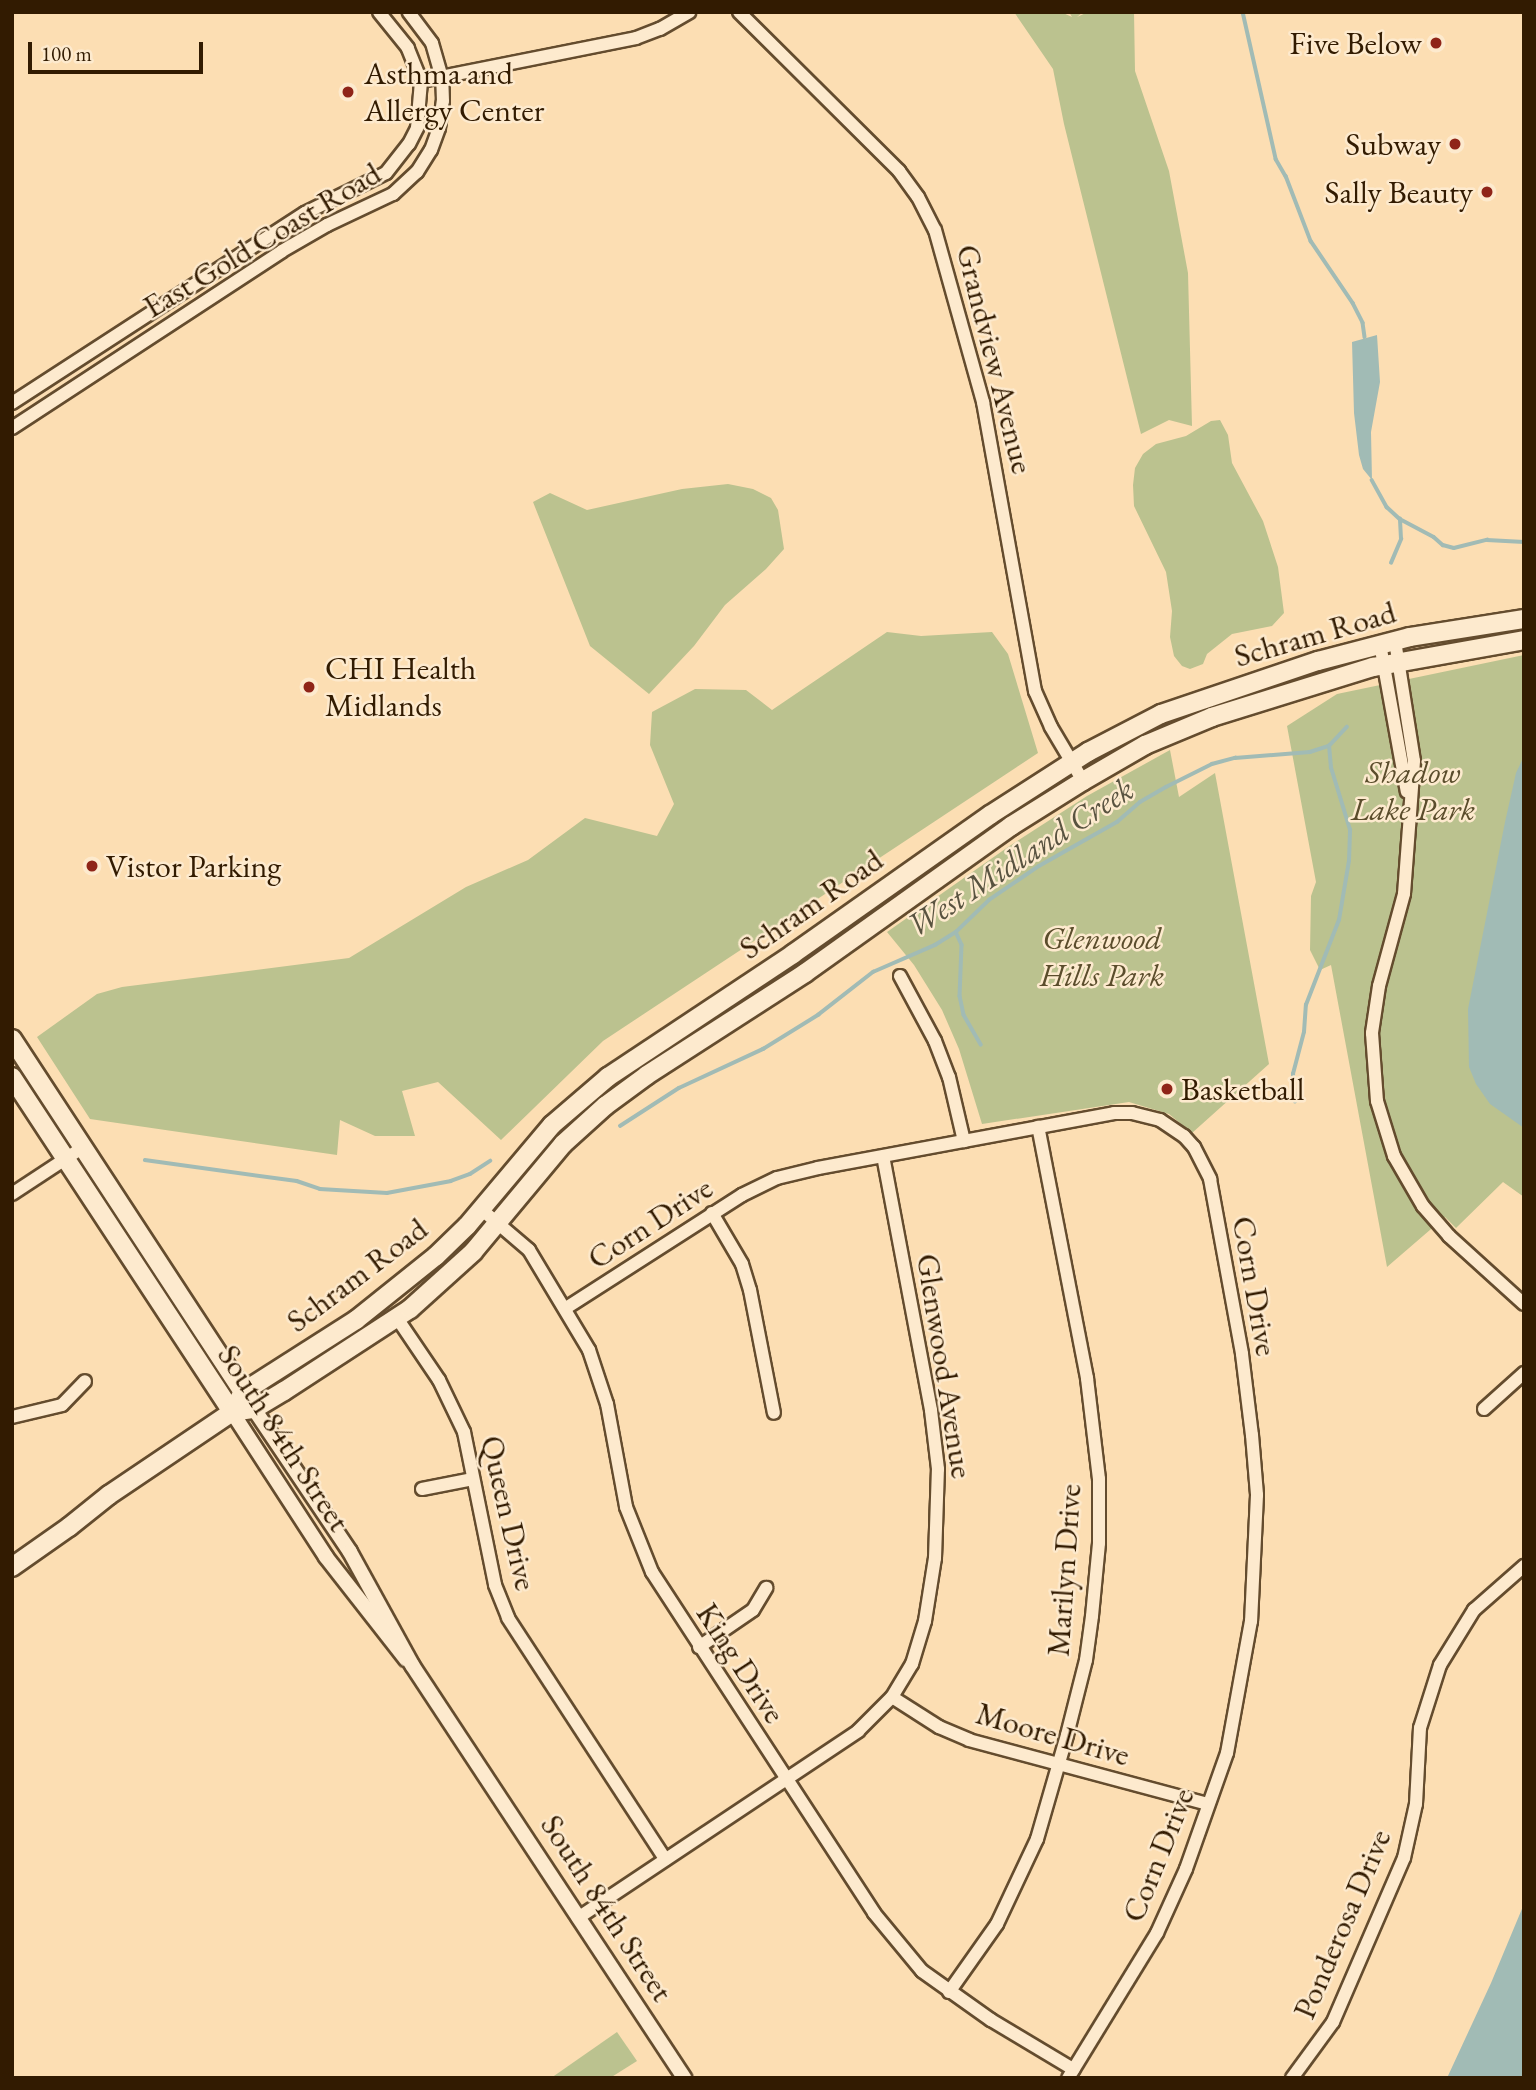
<!DOCTYPE html>
<html>
<head>
<meta charset="utf-8">
<style>
  body { margin:0 }
  #map { position:relative; width:1536px; height:2090px; overflow:hidden; background:#fcdeb3; font-family:"EB Garamond",serif }
  div>[style] { position:absolute }
  [style*='--x'] { left:calc(var(--x)*1px); top:calc(var(--y)*1px); width:calc(var(--w)*1px); rotate:calc(var(--a)*1deg) }
  .green>* { inset:0; background:#bbc28f }
  .water>* { inset:0; background:#a1bbb5 }
  .stream>* { height:3.5px; margin:-1.75px; padding:0 1.75px; transform-origin:1.75px; border-radius:1.75px; background:#a1bbb5 }
  .roads { filter:drop-shadow(2px 0 #644c2e) drop-shadow(-2px 0 #644c2e) drop-shadow(0 2px #644c2e) drop-shadow(0 -2px #644c2e) }
  .minor>* { height:12px; margin:-6px; padding:0 6px; transform-origin:6px; border-radius:6px; background:#fdeace }
  .tertiary>* { height:14px; margin:-7px; padding:0 7px; transform-origin:7px; border-radius:7px; background:#fdeace }
  .secondary>* { height:18px; margin:-9px; padding:0 9px; transform-origin:9px; border-radius:9px; background:#fdeace }
  .dots>* { width:19px; height:19px; translate:-50% -50%; box-sizing:border-box; border:4px solid #fdeace; border-radius:50% }
  span { translate:-50% -50%; white-space:nowrap; text-align:center; line-height:1.15; -webkit-text-stroke:5px #fdeace; paint-order:stroke }
  .poi-label { font-size:32px; color:#321b01 }
  .right { translate:-100% -50%; text-align:right }
  .left { translate:0 -50%; text-align:left }
  .street-label { font-size:32px; color:#321b01 }
  .park-label { font-size:32px; color:#5b4d2c; font-style:italic }
  .water-label { font-size:33px; color:#595340; font-style:italic }
  .frame { position:absolute; inset:0; border:14px solid #321b01; pointer-events:none }
  .scale { position:absolute; left:28px; top:42px; width:175px; height:32px; box-sizing:border-box; border:4px solid #321b01; border-top:0; padding-left:9px; font-size:21px; line-height:24px; white-space:nowrap; color:#321b01; -webkit-text-stroke:5px #fdeace; paint-order:stroke }
</style>
</head>
<body>
<div id="map">
  <div class="green">
    <div style="clip-path:polygon(1014px 12px,1061px 12px,1072px 17px,1069px 12px,1083px 12px,1077px 17px,1088px 12px,1134px 12px,1135px 71px,1169px 171px,1188px 273px,1192px 426px,1169px 420px,1141px 434px,1064px 124px,1053px 69px)"></div>
    <div style="clip-path:polygon(1220px 420px,1228px 435px,1232px 463px,1263px 521px,1278px 567px,1284px 613px,1272px 626px,1232px 634px,1207px 654px,1203px 664px,1190px 669px,1182px 666px,1174px 656px,1170px 637px,1172px 611px,1166px 572px,1134px 506px,1133px 485px,1135px 468px,1143px 454px,1156px 444px,1186px 436px,1211px 421px)"></div>
    <div style="clip-path:polygon(728px 484px,753px 489px,771px 498px,778px 510px,784px 549px,766px 569px,725px 605px,694px 646px,649px 694px,590px 646px,533px 502px,550px 493px,587px 510px,682px 489px)"></div>
    <div style="clip-path:polygon(887px 632px,921px 636px,992px 632px,1008px 654px,1038px 753px,603px 1041px,501px 1140px,438px 1082px,402px 1091px,415px 1136px,375px 1136px,340px 1120px,337px 1155px,90px 1119px,37px 1037px,97px 994px,122px 987px,349px 958px,466px 887px,528px 860px,585px 818px,657px 836px,674px 804px,650px 745px,652px 712px,695px 689px,746px 690px,772px 710px)"></div>
    <div style="clip-path:polygon(1524px 655px,1524px 1197px,1503px 1182px,1456px 1228px,1445px 1217px,1387px 1267px,1331px 965px,1320px 970px,1310px 950px,1311px 896px,1316px 882px,1287px 726px,1337px 694px)"></div>
    <div style="clip-path:polygon(1170px 750px,1179px 797px,1215px 773px,1269px 1064px,1192px 1133px,1169px 1114px,1129px 1102px,982px 1124px,959px 1049px,942px 1010px,914px 965px,887px 932px,1008px 847px,1087px 796px)"></div>
    <div style="clip-path:polygon(617px 2032px,637px 2061px,610px 2078px,551px 2078px)"></div>
  </div>
  <div class="water">
    <div style="clip-path:polygon(1377px 335px,1380px 382px,1371px 432px,1372px 480px,1363px 469px,1359px 455px,1354px 413px,1352px 342px)"></div>
    <div style="clip-path:polygon(1524px 756px,1524px 1128px,1490px 1104px,1476px 1084px,1469px 1067px,1468px 1009px,1505px 822px,1516px 773px)"></div>
    <div style="clip-path:polygon(1524px 1904px,1524px 2078px,1447px 2078px,1491px 1983px)"></div>
  </div>
  <div class="stream">
    <div style="--x:1243;--y:12;--w:151;--a:77.3"></div>
    <div style="--x:1276;--y:159;--w:20;--a:60"></div>
    <div style="--x:1286;--y:176;--w:70;--a:69"></div>
    <div style="--x:1311;--y:241;--w:75;--a:55.9"></div>
    <div style="--x:1353;--y:303;--w:22;--a:63"></div>
    <div style="--x:1363;--y:323;--w:14;--a:82"></div>
    <div style="--x:1372;--y:480;--w:31;--a:61"></div>
    <div style="--x:1387;--y:507;--w:18;--a:43"></div>
    <div style="--x:1400;--y:519;--w:38;--a:28"></div>
    <div style="--x:1434;--y:537;--w:12;--a:42"></div>
    <div style="--x:1443;--y:545;--w:11;--a:15"></div>
    <div style="--x:1454;--y:548;--w:34;--a:-14"></div>
    <div style="--x:1487;--y:540;--w:37;--a:3"></div>
    <div style="--x:1391;--y:563;--w:26;--a:-67"></div>
    <div style="--x:1401;--y:539;--w:20;--a:-93"></div>
    <div style="--x:956;--y:932;--w:14;--a:65"></div>
    <div style="--x:962;--y:945;--w:51;--a:92.2"></div>
    <div style="--x:960;--y:996;--w:19;--a:78"></div>
    <div style="--x:964;--y:1015;--w:34;--a:60"></div>
    <div style="--x:1295;--y:1102;--w:28;--a:-94"></div>
    <div style="--x:1293;--y:1074;--w:43;--a:-75.3"></div>
    <div style="--x:1304;--y:1032;--w:27;--a:-86"></div>
    <div style="--x:1306;--y:1005;--w:91;--a:-68.8"></div>
    <div style="--x:1339;--y:920;--w:60;--a:-80.4"></div>
    <div style="--x:1349;--y:861;--w:31;--a:-88"></div>
    <div style="--x:1350;--y:830;--w:65;--a:-107"></div>
    <div style="--x:1331;--y:768;--w:22;--a:-95"></div>
    <div style="--x:620;--y:1126;--w:70;--a:-32.8"></div>
    <div style="--x:679;--y:1088;--w:93;--a:-24.9"></div>
    <div style="--x:763;--y:1049;--w:65;--a:-31.7"></div>
    <div style="--x:818;--y:1015;--w:70;--a:-38"></div>
    <div style="--x:873;--y:972;--w:68;--a:-23.5"></div>
    <div style="--x:935;--y:945;--w:25;--a:-32"></div>
    <div style="--x:956;--y:932;--w:46;--a:-44.1"></div>
    <div style="--x:989;--y:900;--w:60;--a:-34.2"></div>
    <div style="--x:1039;--y:866;--w:90;--a:-29.4"></div>
    <div style="--x:1117;--y:822;--w:30;--a:-41"></div>
    <div style="--x:1140;--y:802;--w:30;--a:-30"></div>
    <div style="--x:1166;--y:787;--w:51;--a:-26.6"></div>
    <div style="--x:1212;--y:764;--w:24;--a:-15"></div>
    <div style="--x:1235;--y:758;--w:75;--a:-4.6"></div>
    <div style="--x:1310;--y:752;--w:20;--a:-18"></div>
    <div style="--x:1329;--y:746;--w:26;--a:-47"></div>
    <div style="--x:145;--y:1160;--w:153;--a:7.9"></div>
    <div style="--x:297;--y:1181;--w:24;--a:19"></div>
    <div style="--x:320;--y:1189;--w:67;--a:3.4"></div>
    <div style="--x:387;--y:1193;--w:65;--a:-10.6"></div>
    <div style="--x:451;--y:1181;--w:20;--a:-20"></div>
    <div style="--x:470;--y:1174;--w:24;--a:-33"></div>
  </div>
  <div class="roads">
    <div class="minor">
      <div style="--x:739;--y:12;--w:226;--a:44.8"></div>
      <div style="--x:899;--y:171;--w:32;--a:54"></div>
      <div style="--x:918;--y:197;--w:37;--a:63"></div>
      <div style="--x:935;--y:230;--w:179;--a:74.4"></div>
      <div style="--x:983;--y:402;--w:294;--a:79.8"></div>
      <div style="--x:1035;--y:691;--w:39;--a:66"></div>
      <div style="--x:1051;--y:727;--w:63;--a:59.3"></div>
      <div style="--x:421;--y:81;--w:219;--a:-11.3"></div>
      <div style="--x:636;--y:38;--w:26;--a:-21"></div>
      <div style="--x:660;--y:29;--w:34;--a:-30"></div>
      <div style="--x:12;--y:403;--w:349;--a:-33"></div>
      <div style="--x:305;--y:213;--w:90;--a:-26.3"></div>
      <div style="--x:386;--y:173;--w:37;--a:-52"></div>
      <div style="--x:409;--y:144;--w:18;--a:-63"></div>
      <div style="--x:417;--y:128;--w:47;--a:-85.1"></div>
      <div style="--x:421;--y:81;--w:35;--a:-112"></div>
      <div style="--x:408;--y:48;--w:46;--a:-128.9"></div>
      <div style="--x:12;--y:428;--w:323;--a:-33.2"></div>
      <div style="--x:282;--y:251;--w:52;--a:-30"></div>
      <div style="--x:327;--y:225;--w:73;--a:-25.2"></div>
      <div style="--x:393;--y:194;--w:33;--a:-43"></div>
      <div style="--x:417;--y:172;--w:26;--a:-58"></div>
      <div style="--x:431;--y:150;--w:23;--a:-70"></div>
      <div style="--x:439;--y:128;--w:27;--a:-82"></div>
      <div style="--x:443;--y:101;--w:23;--a:-92"></div>
      <div style="--x:442;--y:78;--w:36;--a:-106"></div>
      <div style="--x:432;--y:43;--w:39;--a:-127"></div>
      <div style="--x:1395;--y:641;--w:121;--a:81"></div>
      <div style="--x:1414;--y:761;--w:133;--a:94.3"></div>
      <div style="--x:1404;--y:894;--w:95;--a:105.2"></div>
      <div style="--x:1379;--y:986;--w:48;--a:98.5"></div>
      <div style="--x:1372;--y:1033;--w:68;--a:85.8"></div>
      <div style="--x:1377;--y:1101;--w:58;--a:72.8"></div>
      <div style="--x:1394;--y:1156;--w:58;--a:59.9"></div>
      <div style="--x:1423;--y:1206;--w:40;--a:49"></div>
      <div style="--x:1449;--y:1236;--w:101;--a:42.2"></div>
      <div style="--x:1380;--y:644;--w:150;--a:79.7"></div>
      <div style="--x:900;--y:976;--w:74;--a:61.7"></div>
      <div style="--x:935;--y:1041;--w:39;--a:69"></div>
      <div style="--x:949;--y:1077;--w:66;--a:76.8"></div>
      <div style="--x:12;--y:1194;--w:84;--a:-33.3"></div>
      <div style="--x:481;--y:1209;--w:63;--a:40.5"></div>
      <div style="--x:529;--y:1250;--w:117;--a:59"></div>
      <div style="--x:589;--y:1350;--w:57;--a:71.6"></div>
      <div style="--x:607;--y:1404;--w:105;--a:79.5"></div>
      <div style="--x:626;--y:1507;--w:70;--a:68.2"></div>
      <div style="--x:652;--y:1572;--w:407;--a:56.9"></div>
      <div style="--x:874;--y:1913;--w:75;--a:50.4"></div>
      <div style="--x:922;--y:1971;--w:85;--a:35.4"></div>
      <div style="--x:991;--y:2020;--w:96;--a:30.9"></div>
      <div style="--x:712;--y:1213;--w:59;--a:59.5"></div>
      <div style="--x:742;--y:1264;--w:27;--a:73"></div>
      <div style="--x:750;--y:1290;--w:125;--a:79"></div>
      <div style="--x:566;--y:1308;--w:209;--a:-32.7"></div>
      <div style="--x:742;--y:1195;--w:39;--a:-26"></div>
      <div style="--x:777;--y:1178;--w:42;--a:-13.7"></div>
      <div style="--x:818;--y:1168;--w:301;--a:-10.5"></div>
      <div style="--x:1114;--y:1113;--w:18;--a:0"></div>
      <div style="--x:1132;--y:1113;--w:29;--a:14"></div>
      <div style="--x:1160;--y:1120;--w:29;--a:34"></div>
      <div style="--x:1184;--y:1136;--w:15;--a:48"></div>
      <div style="--x:1194;--y:1147;--w:36;--a:63"></div>
      <div style="--x:1210;--y:1179;--w:178;--a:79.6"></div>
      <div style="--x:1242;--y:1354;--w:82;--a:83"></div>
      <div style="--x:1252;--y:1435;--w:60;--a:85.2"></div>
      <div style="--x:1257;--y:1495;--w:126;--a:92.7"></div>
      <div style="--x:1251;--y:1621;--w:134;--a:100.3"></div>
      <div style="--x:1227;--y:1753;--w:123;--a:109.5"></div>
      <div style="--x:1186;--y:1869;--w:70;--a:114.4"></div>
      <div style="--x:1157;--y:1933;--w:170;--a:121.5"></div>
      <div style="--x:397;--y:1318;--w:75;--a:55.9"></div>
      <div style="--x:439;--y:1380;--w:58;--a:64.3"></div>
      <div style="--x:464;--y:1432;--w:156;--a:78.5"></div>
      <div style="--x:495;--y:1585;--w:35;--a:68"></div>
      <div style="--x:508;--y:1618;--w:288;--a:56.9"></div>
      <div style="--x:1484;--y:1409;--w:54;--a:-42"></div>
      <div style="--x:12;--y:1417;--w:51;--a:-13.5"></div>
      <div style="--x:62;--y:1405;--w:33;--a:-46"></div>
      <div style="--x:422;--y:1489;--w:52;--a:-11.1"></div>
      <div style="--x:699;--y:1647;--w:65;--a:-34.4"></div>
      <div style="--x:753;--y:1610;--w:26;--a:-59"></div>
      <div style="--x:892;--y:1697;--w:56;--a:32.6"></div>
      <div style="--x:939;--y:1727;--w:33;--a:23"></div>
      <div style="--x:969;--y:1740;--w:247;--a:15"></div>
      <div style="--x:578;--y:1918;--w:337;--a:-33.7"></div>
      <div style="--x:858;--y:1731;--w:48;--a:-45"></div>
      <div style="--x:892;--y:1697;--w:39;--a:-59"></div>
      <div style="--x:912;--y:1664;--w:45;--a:-73.2"></div>
      <div style="--x:925;--y:1621;--w:64;--a:-81"></div>
      <div style="--x:935;--y:1558;--w:89;--a:-88.1"></div>
      <div style="--x:938;--y:1469;--w:59;--a:-96.8"></div>
      <div style="--x:931;--y:1410;--w:258;--a:-100.7"></div>
      <div style="--x:949;--y:1992;--w:83;--a:-54.8"></div>
      <div style="--x:997;--y:1924;--w:94;--a:-64.8"></div>
      <div style="--x:1037;--y:1839;--w:108;--a:-73.9"></div>
      <div style="--x:1067;--y:1735;--w:77;--a:-75.8"></div>
      <div style="--x:1086;--y:1660;--w:44;--a:-82.2"></div>
      <div style="--x:1092;--y:1616;--w:73;--a:-84.5"></div>
      <div style="--x:1099;--y:1543;--w:64;--a:-90"></div>
      <div style="--x:1099;--y:1479;--w:102;--a:-96.8"></div>
      <div style="--x:1087;--y:1378;--w:256;--a:-101"></div>
      <div style="--x:1292;--y:2078;--w:69;--a:-53.8"></div>
      <div style="--x:1333;--y:2022;--w:179;--a:-66.6"></div>
      <div style="--x:1404;--y:1858;--w:55;--a:-77.5"></div>
      <div style="--x:1416;--y:1804;--w:76;--a:-87"></div>
      <div style="--x:1420;--y:1728;--w:66;--a:-72.4"></div>
      <div style="--x:1440;--y:1665;--w:65;--a:-58.3"></div>
      <div style="--x:1474;--y:1610;--w:67;--a:-41.3"></div>
    </div>
    <div class="tertiary">
      <div style="--x:254;--y:1409;--w:172;--a:56.1"></div>
      <div style="--x:350;--y:1552;--w:129;--a:61.2"></div>
      <div style="--x:412;--y:1665;--w:495;--a:56.6"></div>
      <div style="--x:232;--y:1412;--w:173;--a:57"></div>
      <div style="--x:326;--y:1557;--w:130;--a:51.9"></div>
    </div>
    <div class="secondary">
      <div style="--x:12;--y:1039;--w:431;--a:56.8"></div>
      <div style="--x:12;--y:1077;--w:401;--a:56.7"></div>
      <div style="--x:232;--y:1412;--w:23;--a:-61"></div>
      <div style="--x:243;--y:1392;--w:134;--a:-32.5"></div>
      <div style="--x:356;--y:1320;--w:102;--a:-38.7"></div>
      <div style="--x:436;--y:1256;--w:43;--a:-44.1"></div>
      <div style="--x:467;--y:1226;--w:132;--a:-49.9"></div>
      <div style="--x:552;--y:1125;--w:74;--a:-40.6"></div>
      <div style="--x:608;--y:1077;--w:222;--a:-33.6"></div>
      <div style="--x:793;--y:954;--w:241;--a:-35.2"></div>
      <div style="--x:990;--y:815;--w:117;--a:-32.7"></div>
      <div style="--x:1088;--y:752;--w:82;--a:-27.5"></div>
      <div style="--x:1161;--y:714;--w:166;--a:-18.7"></div>
      <div style="--x:1318;--y:661;--w:95;--a:-14.6"></div>
      <div style="--x:1410;--y:637;--w:115;--a:-9"></div>
      <div style="--x:12;--y:1567;--w:70;--a:-35.1"></div>
      <div style="--x:69;--y:1527;--w:51;--a:-38.7"></div>
      <div style="--x:109;--y:1495;--w:148;--a:-34"></div>
      <div style="--x:232;--y:1412;--w:22;--a:-8"></div>
      <div style="--x:254;--y:1409;--w:35;--a:-31"></div>
      <div style="--x:284;--y:1391;--w:150;--a:-33.1"></div>
      <div style="--x:410;--y:1309;--w:85;--a:-42.1"></div>
      <div style="--x:473;--y:1252;--w:141;--a:-50.2"></div>
      <div style="--x:563;--y:1144;--w:57;--a:-42.1"></div>
      <div style="--x:605;--y:1106;--w:52;--a:-36.4"></div>
      <div style="--x:647;--y:1075;--w:188;--a:-32.8"></div>
      <div style="--x:805;--y:973;--w:253;--a:-35.5"></div>
      <div style="--x:1011;--y:826;--w:85;--a:-32"></div>
      <div style="--x:1083;--y:781;--w:72;--a:-30.1"></div>
      <div style="--x:1145;--y:745;--w:73;--a:-22.7"></div>
      <div style="--x:1212;--y:717;--w:169;--a:-17.3"></div>
      <div style="--x:1373;--y:667;--w:153;--a:-10.1"></div>
    </div>
  </div>
  <div class="dots">
    <div style="left:1436px;top:43px;background:#8f2418"></div>
    <div style="left:348px;top:92px;background:#8f2418"></div>
    <div style="left:1455px;top:144px;background:#8f2418"></div>
    <div style="left:1487px;top:192px;background:#8f2418"></div>
    <div style="left:309px;top:687px;background:#8f2418"></div>
    <div style="left:92px;top:866px;background:#8f2418"></div>
    <div style="left:1167px;top:1089px;background:#8f2418"></div>
  </div>
  <div class="poi-label">
    <span class="right" style="left:1422px;top:43px">Five Below</span>
    <span class="left" style="left:364px;top:92px">Asthma and<br>Allergy Center</span>
    <span class="right" style="left:1441px;top:144px">Subway</span>
    <span class="right" style="left:1473px;top:192px">Sally Beauty</span>
    <span class="left" style="left:325px;top:687px">CHI Health<br>Midlands</span>
    <span class="left" style="left:106px;top:866px">Vistor Parking</span>
    <span class="left" style="left:1181px;top:1089px">Basketball</span>
  </div>
  <div class="street-label">
    <span style="left:262px;top:240px;rotate:-31deg">East Gold Coast Road</span>
    <span style="left:995px;top:359px;rotate:76deg">Grandview Avenue</span>
    <span style="left:1315px;top:634px;rotate:-16deg">Schram Road</span>
    <span style="left:811px;top:904px;rotate:-35deg">Schram Road</span>
    <span style="left:650px;top:1223px;rotate:-33deg">Corn Drive</span>
    <span style="left:357px;top:1275px;rotate:-37deg">Schram Road</span>
    <span style="left:1255px;top:1286px;rotate:80deg">Corn Drive</span>
    <span style="left:945px;top:1366px;rotate:81deg">Glenwood Avenue</span>
    <span style="left:284px;top:1438px;rotate:57deg">South 84th Street</span>
    <span style="left:509px;top:1513px;rotate:77deg">Queen Drive</span>
    <span style="left:1064px;top:1570px;rotate:-86deg">Marilyn Drive</span>
    <span style="left:741px;top:1663px;rotate:57deg">King Drive</span>
    <span style="left:1053px;top:1734px;rotate:16deg">Moore Drive</span>
    <span style="left:1158px;top:1855px;rotate:-68deg">Corn Drive</span>
    <span style="left:607px;top:1908px;rotate:57deg">South 84th Street</span>
    <span style="left:1342px;top:1924px;rotate:-67deg">Ponderosa Drive</span>
  </div>
  <div class="park-label">
    <span style="left:1413px;top:791px">Shadow<br>Lake Park</span>
    <span style="left:1102px;top:957px">Glenwood<br>Hills Park</span>
  </div>
  <div class="water-label">
    <span style="left:1020px;top:857px;rotate:-33deg">West Midland Creek</span>
  </div>
  <div class="frame"></div>
  <div class="scale">100 m</div>
</div>
</body>
</html>
